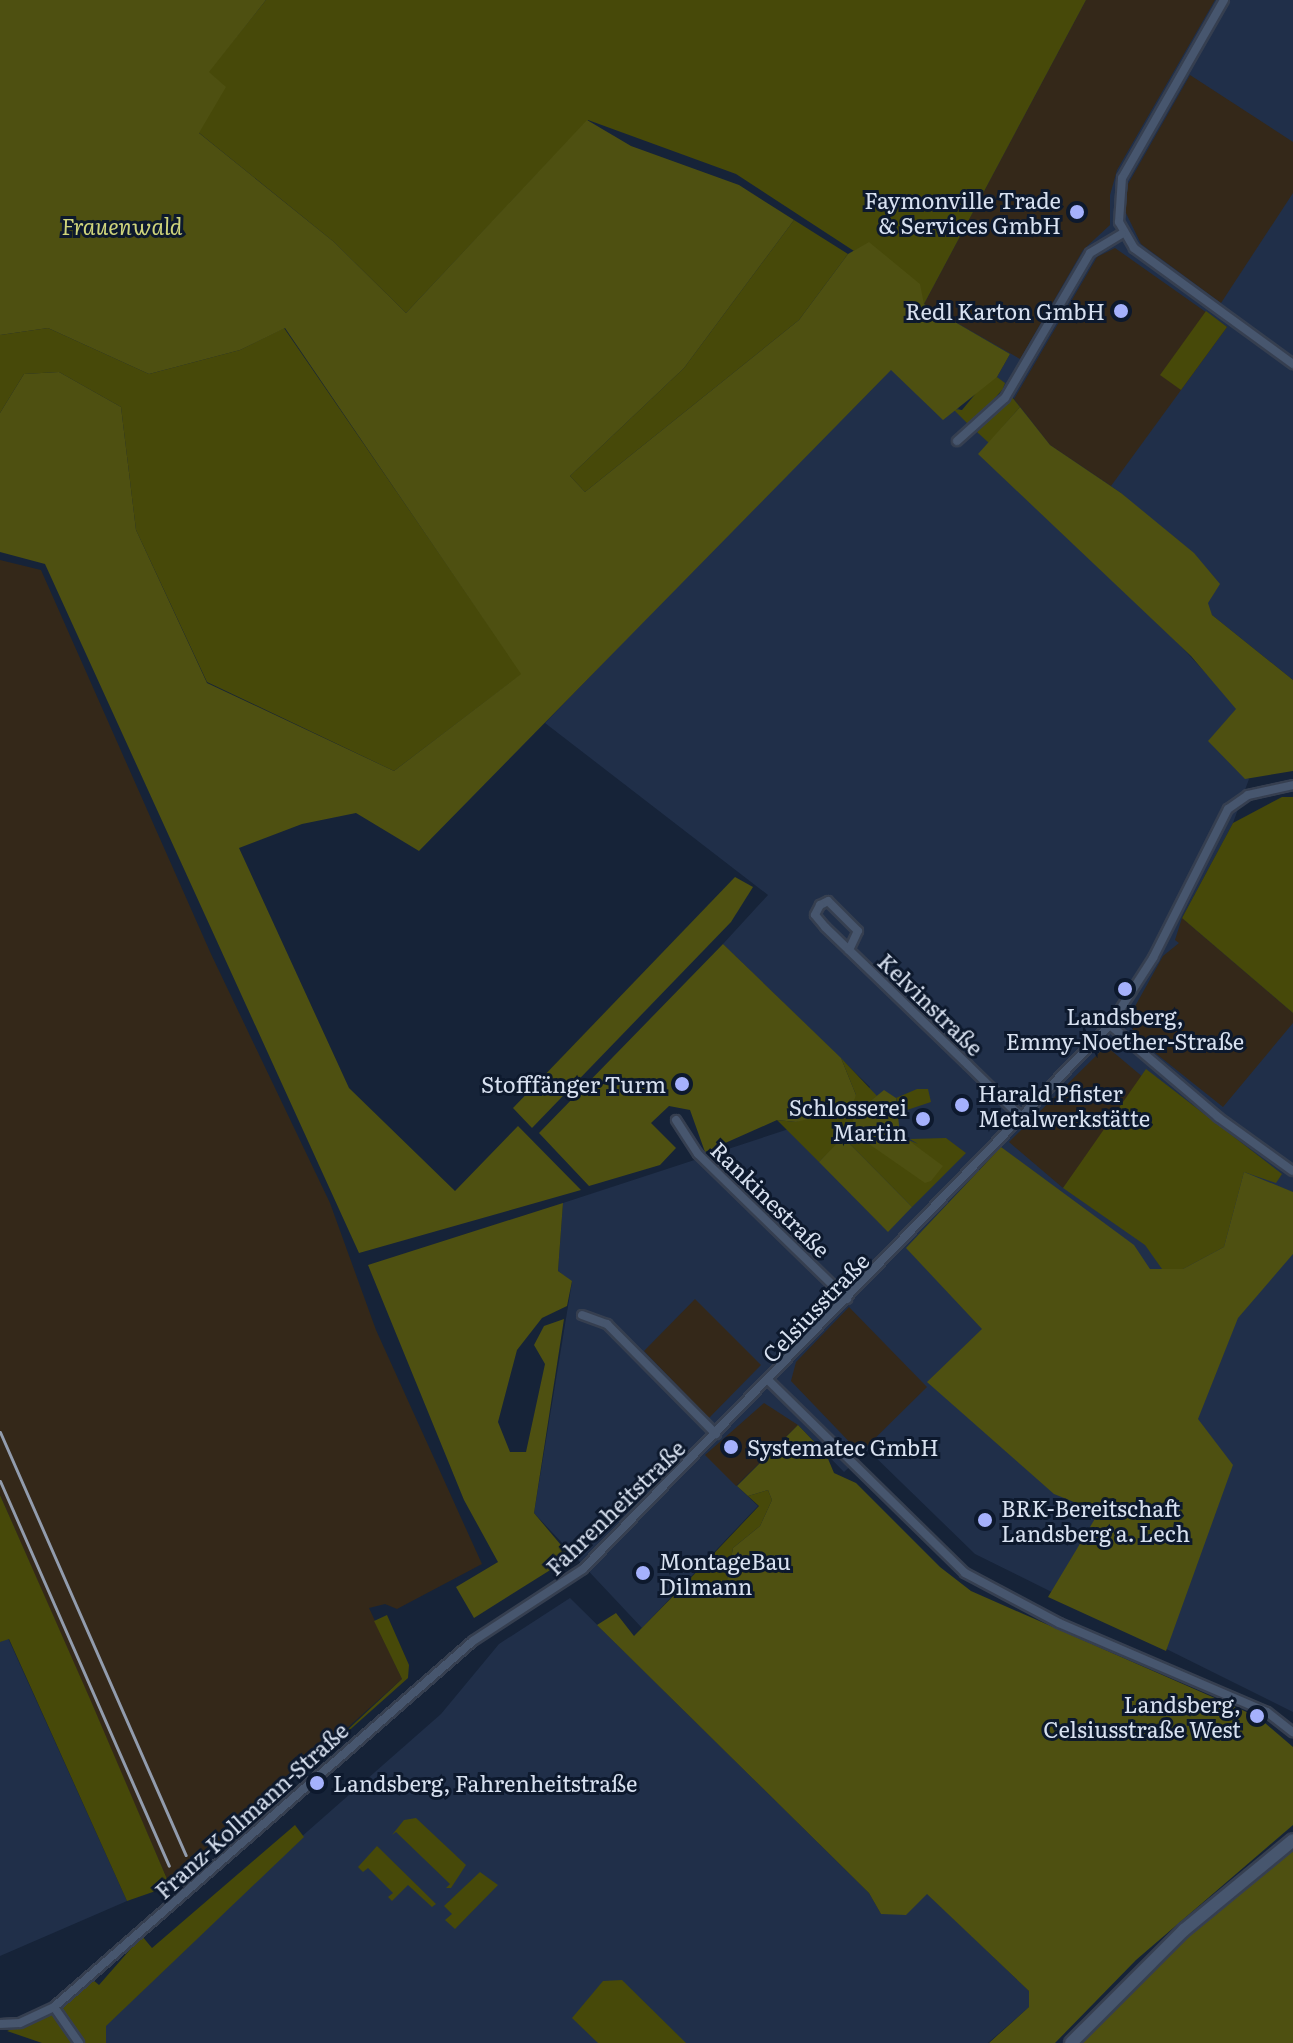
<!DOCTYPE html>
<html>
<head>
<meta charset="utf-8">
<style>
  body { margin:0 }
  #map { position:relative; width:1293px; height:2043px; overflow:hidden; background:#162338; font-family:Literata,serif }
  div>[style] { position:absolute }
  [style*='--x'] { left:calc(var(--x)*1px); top:calc(var(--y)*1px); width:calc(var(--w)*1px); rotate:calc(var(--a)*1deg) }
  .built>* { inset:0; background:#202f49 }
  .industrial>* { inset:0; background:#342819 }
  .green>* { inset:0; background:#474909 }
  .forest>* { inset:0; background:#4e5011 }
  .roads { filter:drop-shadow(2px 0 #363f50) drop-shadow(-2px 0 #363f50) drop-shadow(0 2px #363f50) drop-shadow(0 -2px #363f50) }
  .street>* { height:8px; margin:-4px; padding:0 4px; transform-origin:4px; border-radius:4px; background:#47566e }
  .secondary>* { height:12px; margin:-6px; padding:0 6px; transform-origin:6px; border-radius:6px; background:#47566e }
  .rail>* { height:3px; margin:-1.5px; padding:0 1.5px; transform-origin:1.5px; border-radius:1.5px; background:#929cad }
  .dots>* { width:22px; height:22px; translate:-50% -50%; box-sizing:border-box; border:4px solid #0d192d; border-radius:50% }
  span { translate:-50% -50%; white-space:nowrap; text-align:center; line-height:1.15; -webkit-text-stroke:6px #0d192d; paint-order:stroke }
  .poi-label { font-size:22px; color:#d8e1f0 }
  .right { translate:-100% -50%; text-align:right }
  .left { translate:0 -50%; text-align:left }
  .park-label { font-size:22px; color:#cfd47b; font-style:italic }
  .street-label { font-size:22px; color:#d8e1f0 }
</style>
</head>
<body>
<div id="map">
  <div class="built">
    <div style="clip-path:polygon(1086px 0,1293px 0,1293px 680px,1212px 615px,1121px 493px,1050px 445px,997px 377px,1010px 354px,924px 304px)"></div>
    <div style="clip-path:polygon(892px 364px,954px 404px,993px 443px,1240px 710px,1213px 742px,1249px 779px,1233px 823px,1182px 918px,1293px 1013px,1293px 1712px,975px 1554px,868px 1450px,844px 1472px,798px 1425px,736px 1485px,758px 1506px,642px 1628px,534px 1513px,572px 1282px,558px 1271px,563px 1203px,850px 1109px,870px 1087px,723px 944px,768px 895px,545px 723px)"></div>
    <div style="clip-path:polygon(570px 1598px,869px 1893px,881px 1914px,927px 1893px,1029px 1991px,1029px 2007px,988px 2043px,92px 2043px,85px 2027px,441px 1714px,499px 1644px)"></div>
    <div style="clip-path:polygon(8px 1638px,127px 1901px,0 1956px,0 1642px)"></div>
  </div>
  <div class="industrial">
    <div style="clip-path:polygon(1086px 0,1215px 0,1117px 170px,1110px 195px,1110px 225px,1083px 250px,1020px 359px,924px 304px)"></div>
    <div style="clip-path:polygon(1190px 75px,1293px 142px,1293px 193px,1221px 303px,1141px 244px,1125px 211px,1128px 184px)"></div>
    <div style="clip-path:polygon(1115px 248px,1227px 327px,1111px 486px,1050px 445px,1014px 399px,1097px 257px)"></div>
    <div style="clip-path:polygon(0 560px,41px 570px,211px 954px,330px 1203px,376px 1330px,482px 1564px,397px 1609px,385px 1604px,369px 1608px,402px 1679px,170px 1886px,0 1495px)"></div>
    <div style="clip-path:polygon(1182px 918px,1293px 1013px,1293px 1023px,1223px 1107px,1139px 1040px,1132px 1028px,1133px 1010px,1163px 956px,1179px 943px,1175px 940px)"></div>
    <div style="clip-path:polygon(1106px 1046px,1144px 1078px,1063px 1188px,1009px 1142px)"></div>
    <div style="clip-path:polygon(695px 1299px,761px 1365px,709px 1418px,644px 1351px)"></div>
    <div style="clip-path:polygon(849px 1307px,927px 1387px,860px 1453px,791px 1381px,796px 1362px)"></div>
    <div style="clip-path:polygon(764px 1403px,798px 1425px,736px 1486px,705px 1455px)"></div>
  </div>
  <div class="green">
    <div style="clip-path:polygon(266px 0,1086px 0,924px 304px,869px 243px,854px 251px,736px 174px,588px 120px,406px 313px,334px 242px,198px 132px,225px 87px,208px 72px)"></div>
    <div style="clip-path:polygon(794px 220px,848px 254px,799px 320px,585px 492px,570px 476px,684px 368px)"></div>
    <div style="clip-path:polygon(1206px 311px,1227px 327px,1181px 390px,1160px 375px)"></div>
    <div style="clip-path:polygon(48px 328px,149px 374px,240px 350px,284px 328px,522px 674px,394px 771px,207px 682px,136px 530px,121px 407px,59px 372px,24px 374px,0 413px,0 335px)"></div>
    <div style="clip-path:polygon(997px 377px,1005px 383px,1003px 389px,970px 426px,953px 409px,962px 410px,987px 380px)"></div>
    <div style="clip-path:polygon(1012px 397px,1020px 407px,989px 443px,977px 432px)"></div>
    <div style="clip-path:polygon(1282px 797px,1293px 797px,1293px 1013px,1182px 918px,1233px 823px)"></div>
    <div style="clip-path:polygon(841px 1058px,877px 1096px,852px 1116px,918px 1144px,910px 1139px,946px 1138px,966px 1153px,912px 1207px,844px 1138px,819px 1162px,777px 1120px,796px 1122px,856px 1095px)"></div>
    <div style="clip-path:polygon(1146px 1069px,1282px 1174px,1276px 1183px,1244px 1172px,1224px 1247px,1183px 1269px,1162px 1269px,1145px 1245px,1063px 1188px)"></div>
    <div style="clip-path:polygon(917px 1089px,928px 1089px,931px 1102px,901px 1112px,896px 1098px)"></div>
    <div style="clip-path:polygon(768px 1490px,772px 1500px,760px 1526px,733px 1548px,727px 1581px,685px 1584px,759px 1506px,748px 1496px)"></div>
    <div style="clip-path:polygon(0 1495px,90px 1699px,170px 1886px,127px 1901px,9px 1639px,0 1642px)"></div>
    <div style="clip-path:polygon(387px 1615px,409px 1665px,408px 1678px,298px 1776px,402px 1679px,374px 1621px)"></div>
    <div style="clip-path:polygon(416px 1818px,466px 1865px,451px 1888px,446px 1888px,450px 1884px,396px 1832px,392px 1835px,404px 1820px)"></div>
    <div style="clip-path:polygon(295px 1825px,304px 1837px,106px 2026px,106px 2043px,84px 2043px,61px 2007px,92px 1979px,99px 1985px,142px 1936px,152px 1948px)"></div>
    <div style="clip-path:polygon(377px 1846px,433px 1901px,436px 1904px,432px 1907px,408px 1885px,392px 1901px,388px 1897px,393px 1893px,368px 1868px,363px 1872px,358px 1867px)"></div>
    <div style="clip-path:polygon(480px 1872px,498px 1885px,455px 1929px,445px 1920px,452px 1914px,444px 1906px)"></div>
    <div style="clip-path:polygon(622px 1980px,686px 2043px,598px 2043px,572px 2018px,603px 1981px)"></div>
    <div style="clip-path:polygon(52px 2013px,75px 2043px,42px 2043px,7px 2031px)"></div>
  </div>
  <div class="forest">
    <div style="clip-path:polygon(0 0,266px 0,209px 72px,226px 87px,199px 133px,334px 242px,406px 313px,587px 120px,631px 146px,739px 185px,794px 220px,684px 368px,570px 476px,585px 492px,799px 320px,848px 254px,869px 242px,920px 284px,924px 304px,1010px 354px,997px 377px,943px 420px,891px 370px,419px 851px,356px 813px,302px 824px,239px 848px,349px 1088px,455px 1191px,518px 1126px,581px 1190px,359px 1253px,45px 564px,0 552px,0 413px,24px 374px,59px 372px,121px 407px,136px 530px,207px 683px,394px 771px,521px 674px,285px 328px,240px 350px,149px 374px,48px 328px,0 335px)"></div>
    <div style="clip-path:polygon(1020px 407px,1050px 445px,1121px 493px,1194px 553px,1220px 584px,1208px 603px,1212px 615px,1293px 680px,1293px 771px,1245px 779px,1208px 741px,1236px 709px,1191px 656px,978px 454px)"></div>
    <div style="clip-path:polygon(735px 877px,753px 887px,731px 922px,532px 1128px,513px 1108px)"></div>
    <div style="clip-path:polygon(723px 944px,841px 1058px,856px 1095px,851px 1109px,796px 1122px,777px 1120px,705px 1152px,690px 1110px,669px 1106px,651px 1123px,676px 1148px,660px 1165px,589px 1186px,539px 1133px)"></div>
    <div style="clip-path:polygon(884px 1090px,896px 1098px,900px 1134px,943px 1166px,931px 1181px,925px 1183px,856px 1135px,852px 1116px)"></div>
    <div style="clip-path:polygon(843px 1137px,912px 1207px,888px 1232px,819px 1162px)"></div>
    <div style="clip-path:polygon(1001px 1147px,1134px 1245px,1150px 1269px,1183px 1269px,1224px 1247px,1244px 1172px,1293px 1192px,1293px 1254px,1238px 1318px,1198px 1419px,1233px 1465px,1166px 1651px,1048px 1597px,1099px 1512px,1054px 1494px,927px 1382px,982px 1329px,906px 1248px)"></div>
    <div style="clip-path:polygon(563px 1203px,558px 1271px,572px 1281px,567px 1306px,542px 1318px,517px 1350px,498px 1422px,510px 1452px,526px 1452px,545px 1364px,534px 1345px,544px 1326px,564px 1319px,534px 1513px,571px 1557px,474px 1618px,456px 1587px,498px 1562px,464px 1500px,368px 1265px)"></div>
    <div style="clip-path:polygon(798px 1425px,826px 1454px,834px 1473px,856px 1483px,940px 1567px,971px 1591px,1258px 1717px,1293px 1747px,1293px 1825px,1136px 1960px,1055px 2043px,989px 2043px,1029px 2007px,1029px 1991px,927px 1894px,906px 1915px,881px 1914px,869px 1893px,597px 1625px,616px 1613px,634px 1636px,685px 1584px,727px 1580px,733px 1548px,760px 1526px,772px 1500px,768px 1490px,748px 1496px,737px 1486px)"></div>
    <div style="clip-path:polygon(1293px 1844px,1293px 2043px,1077px 2043px,1187px 1933px)"></div>
  </div>
  <div class="roads">
    <div class="street">
      <div style="--x:1224;--y:0;--w:205;--a:119.8"></div>
      <div style="--x:1122;--y:178;--w:44;--a:93.9"></div>
      <div style="--x:1119;--y:222;--w:30;--a:60"></div>
      <div style="--x:1134;--y:248;--w:197;--a:36.1"></div>
      <div style="--x:957;--y:441;--w:64;--a:-41.9"></div>
      <div style="--x:1005;--y:398;--w:168;--a:-59.6"></div>
      <div style="--x:1090;--y:253;--w:37;--a:-31"></div>
      <div style="--x:849;--y:950;--w:21;--a:-65"></div>
      <div style="--x:858;--y:931;--w:42;--a:-135"></div>
      <div style="--x:828;--y:901;--w:9;--a:153"></div>
      <div style="--x:820;--y:905;--w:11;--a:117"></div>
      <div style="--x:815;--y:915;--w:16;--a:50"></div>
      <div style="--x:825;--y:927;--w:33;--a:44"></div>
      <div style="--x:849;--y:950;--w:165;--a:44"></div>
      <div style="--x:968;--y:1065;--w:64;--a:44.4"></div>
      <div style="--x:1014;--y:1110;--w:11;--a:41"></div>
      <div style="--x:1110;--y:1025;--w:142;--a:40.4"></div>
      <div style="--x:1218;--y:1117;--w:92;--a:35.8"></div>
      <div style="--x:676;--y:1120;--w:40;--a:57.1"></div>
      <div style="--x:698;--y:1154;--w:208;--a:44.2"></div>
      <div style="--x:582;--y:1315;--w:27;--a:20"></div>
      <div style="--x:607;--y:1324;--w:155;--a:45.3"></div>
      <div style="--x:769;--y:1381;--w:274;--a:44.4"></div>
      <div style="--x:965;--y:1573;--w:106;--a:28"></div>
      <div style="--x:1059;--y:1623;--w:226;--a:23.2"></div>
      <div style="--x:1267;--y:1712;--w:33;--a:38"></div>
      <div style="--x:54;--y:2007;--w:44;--a:55.2"></div>
      <div style="--x:0;--y:2024;--w:20;--a:-3"></div>
      <div style="--x:20;--y:2023;--w:38;--a:-25"></div>
      <div style="--x:54;--y:2007;--w:556;--a:-41.14"></div>
      <div style="--x:473;--y:1641;--w:131;--a:-33.2"></div>
      <div style="--x:583;--y:1569;--w:757;--a:-45.91"></div>
      <div style="--x:1110;--y:1025;--w:80;--a:-57.3"></div>
      <div style="--x:1153;--y:958;--w:167;--a:-63.3"></div>
      <div style="--x:1228;--y:809;--w:24;--a:-35"></div>
      <div style="--x:1248;--y:795;--w:46;--a:-12.5"></div>
    </div>
    <div class="secondary">
      <div style="--x:1071;--y:2043;--w:160;--a:-45"></div>
      <div style="--x:1184;--y:1930;--w:141;--a:-39.5"></div>
    </div>
  </div>
  <div class="rail">
    <div style="--x:0;--y:1432;--w:462;--a:66.3"></div>
    <div style="--x:0;--y:1481;--w:420;--a:66.3"></div>
  </div>
  <div class="dots">
    <div style="left:1077px;top:212px;background:#a5b1fc"></div>
    <div style="left:1121px;top:311px;background:#a5b1fc"></div>
    <div style="left:1125px;top:989px;background:#a5b1fc"></div>
    <div style="left:682px;top:1084px;background:#a5b1fc"></div>
    <div style="left:962px;top:1105px;background:#a5b1fc"></div>
    <div style="left:923px;top:1119px;background:#a5b1fc"></div>
    <div style="left:731px;top:1447px;background:#a5b1fc"></div>
    <div style="left:985px;top:1520px;background:#a5b1fc"></div>
    <div style="left:643px;top:1573px;background:#a5b1fc"></div>
    <div style="left:1257px;top:1716px;background:#a5b1fc"></div>
    <div style="left:317px;top:1783px;background:#a5b1fc"></div>
  </div>
  <div class="poi-label">
    <span class="right" style="left:1061px;top:212px">Faymonville Trade<br>&amp; Services GmbH</span>
    <span class="right" style="left:1105px;top:311px">Redl Karton GmbH</span>
    <span style="left:1125px;top:1028px">Landsberg,<br>Emmy-Noether-Straße</span>
    <span class="right" style="left:666px;top:1084px">Stofffänger Turm</span>
    <span class="left" style="left:978px;top:1105px">Harald Pfister<br>Metalwerkstätte</span>
    <span class="right" style="left:907px;top:1119px">Schlosserei<br>Martin</span>
    <span class="left" style="left:747px;top:1447px">Systematec GmbH</span>
    <span class="left" style="left:1001px;top:1520px">BRK-Bereitschaft<br>Landsberg a. Lech</span>
    <span class="left" style="left:659px;top:1573px">MontageBau<br>Dilmann</span>
    <span class="right" style="left:1241px;top:1716px">Landsberg,<br>Celsiusstraße West</span>
    <span class="left" style="left:333px;top:1783px">Landsberg, Fahrenheitstraße</span>
  </div>
  <div class="park-label">
    <span style="left:122px;top:226px">Frauenwald</span>
  </div>
  <div class="street-label">
    <span style="left:931px;top:1004px;rotate:44deg">Kelvinstraße</span>
    <span style="left:771px;top:1199px;rotate:44deg">Rankinestraße</span>
    <span style="left:815px;top:1307px;rotate:-46deg">Celsiusstraße</span>
    <span style="left:615px;top:1507px;rotate:-44deg">Fahrenheitstraße</span>
    <span style="left:251px;top:1810px;rotate:-42deg">Franz-Kollmann-Straße</span>
  </div>
</div>
</body>
</html>
